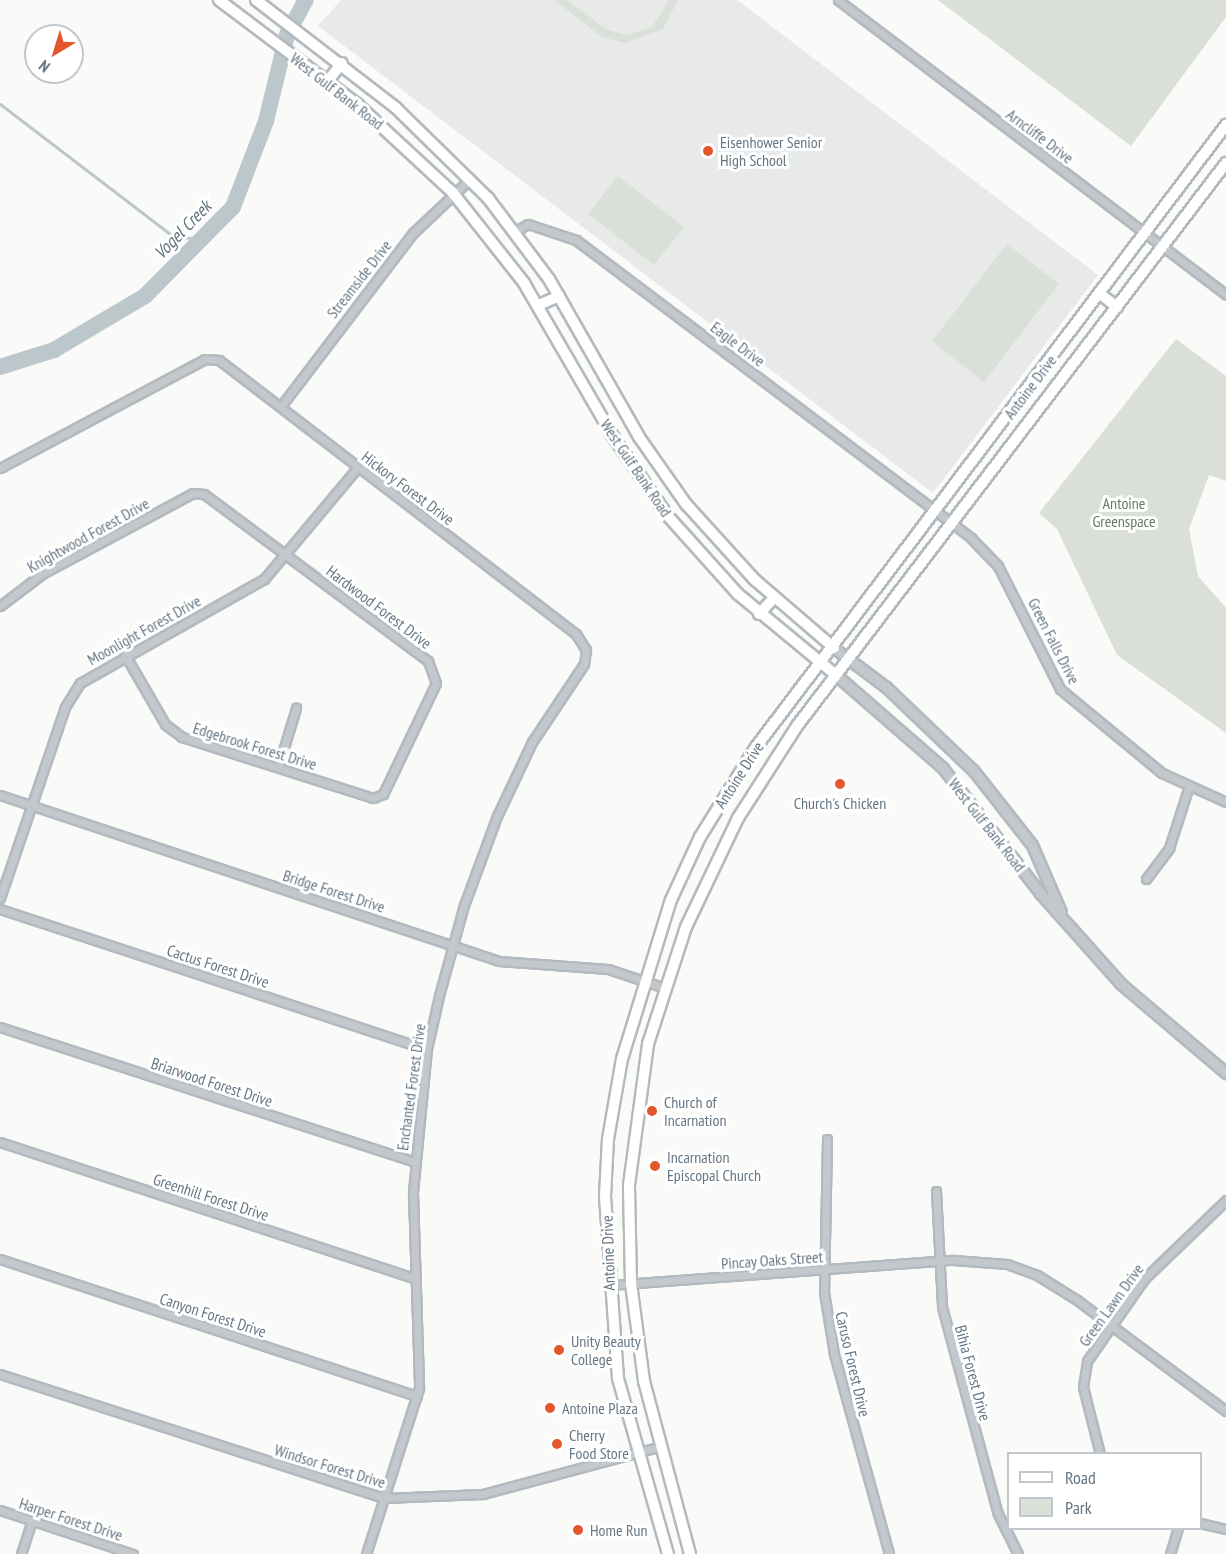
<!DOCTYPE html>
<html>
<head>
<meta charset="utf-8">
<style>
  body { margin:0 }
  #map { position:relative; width:1226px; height:1554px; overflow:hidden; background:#fafaf8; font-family:"PT Sans Narrow",sans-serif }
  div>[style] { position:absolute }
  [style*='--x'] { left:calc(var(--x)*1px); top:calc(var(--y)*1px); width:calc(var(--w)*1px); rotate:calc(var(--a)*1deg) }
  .built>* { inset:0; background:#e8e9e9 }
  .green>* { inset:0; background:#dadfd7 }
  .stream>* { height:3px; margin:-1.5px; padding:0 1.5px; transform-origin:1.5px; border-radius:1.5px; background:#bbc7cb }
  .river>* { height:16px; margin:-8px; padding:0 8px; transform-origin:8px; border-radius:8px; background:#bbc7cb }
  .roads { filter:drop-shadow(2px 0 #b3babf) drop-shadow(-2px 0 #b3babf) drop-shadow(0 2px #b3babf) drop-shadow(0 -2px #b3babf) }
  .minor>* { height:7px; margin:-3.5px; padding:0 3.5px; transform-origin:3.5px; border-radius:3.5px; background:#c3c8cc }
  .tertiary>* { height:9px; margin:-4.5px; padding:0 4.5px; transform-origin:4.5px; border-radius:4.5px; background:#c3c8cc }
  .secondary>* { height:10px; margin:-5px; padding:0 5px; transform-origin:5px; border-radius:5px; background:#fff }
  .dots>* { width:16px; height:16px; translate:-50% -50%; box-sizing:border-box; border:3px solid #fff; border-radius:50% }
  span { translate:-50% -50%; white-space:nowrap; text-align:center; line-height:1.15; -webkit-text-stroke:6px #fff; paint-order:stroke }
  .street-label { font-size:16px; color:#657683 }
  .poi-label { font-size:16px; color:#657683 }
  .left { translate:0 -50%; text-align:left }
  .park-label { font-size:16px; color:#687a64 }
  .water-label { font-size:18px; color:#60757c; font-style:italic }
  .legend { position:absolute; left:1007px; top:1452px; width:195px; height:78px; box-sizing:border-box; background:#fff; border:2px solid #c1c8cd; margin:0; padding:8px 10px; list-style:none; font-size:18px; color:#657683 }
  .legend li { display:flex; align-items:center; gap:12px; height:30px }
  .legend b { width:30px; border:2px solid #c1c8cd }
  .north { position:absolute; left:24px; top:24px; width:60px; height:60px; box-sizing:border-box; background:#fff; border:2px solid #c1c8cd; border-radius:50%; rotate:218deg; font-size:16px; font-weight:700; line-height:24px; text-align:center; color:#657683 }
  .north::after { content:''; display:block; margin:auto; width:21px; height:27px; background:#e4572e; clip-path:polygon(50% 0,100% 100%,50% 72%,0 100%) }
</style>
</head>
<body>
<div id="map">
  <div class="built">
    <div style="clip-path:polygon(341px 0,737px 0,1098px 275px,933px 493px,318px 26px)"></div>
  </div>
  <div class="green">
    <div style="clip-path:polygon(554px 0,567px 0,606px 29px,626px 35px,652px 27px,669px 0,678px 0,663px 29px,626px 43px,602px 37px)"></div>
    <div style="clip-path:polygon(938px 0,1226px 0,1226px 17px,1131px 146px)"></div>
    <div style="clip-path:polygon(618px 176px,684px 227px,654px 265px,588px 214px)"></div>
    <div style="clip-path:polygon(1007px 244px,1059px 284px,984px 382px,932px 341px)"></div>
    <div style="clip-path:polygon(1176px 339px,1226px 376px,1226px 481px,1209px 475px,1189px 529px,1198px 576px,1226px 608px,1226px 733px,1117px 655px,1057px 529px,1039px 513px)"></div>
  </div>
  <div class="stream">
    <div style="--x:0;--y:104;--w:219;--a:37.4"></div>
    <div style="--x:174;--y:237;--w:20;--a:3"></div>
    <div style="--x:194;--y:238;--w:24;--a:-48"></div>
    <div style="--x:210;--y:220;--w:13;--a:-9"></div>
  </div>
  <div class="river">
    <div style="--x:0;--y:367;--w:57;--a:-17.5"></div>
    <div style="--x:54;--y:350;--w:106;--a:-30.7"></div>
    <div style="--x:145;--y:296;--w:125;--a:-45.3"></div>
    <div style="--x:233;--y:207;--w:92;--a:-69"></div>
    <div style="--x:266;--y:121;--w:89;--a:-76.3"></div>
    <div style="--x:287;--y:35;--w:40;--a:-62"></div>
  </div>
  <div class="roads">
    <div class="minor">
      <div style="--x:838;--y:0;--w:487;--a:37.2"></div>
      <div style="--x:514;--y:232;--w:16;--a:-30"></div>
      <div style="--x:528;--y:224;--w:51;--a:18.4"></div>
      <div style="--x:576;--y:240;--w:495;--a:37"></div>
      <div style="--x:971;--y:538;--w:39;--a:46"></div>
      <div style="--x:998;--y:566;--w:138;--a:63.2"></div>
      <div style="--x:1060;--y:689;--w:132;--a:39.5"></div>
      <div style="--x:1162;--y:773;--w:70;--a:24.4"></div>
      <div style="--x:281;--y:406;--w:218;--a:-52.7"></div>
      <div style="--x:413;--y:233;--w:79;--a:-43.5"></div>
      <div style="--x:0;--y:468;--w:232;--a:-28"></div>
      <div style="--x:205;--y:359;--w:14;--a:4"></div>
      <div style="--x:219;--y:360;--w:450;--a:37.5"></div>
      <div style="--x:576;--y:634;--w:19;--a:58"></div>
      <div style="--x:586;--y:650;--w:14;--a:98"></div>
      <div style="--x:584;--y:664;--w:94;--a:123.7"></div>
      <div style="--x:532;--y:742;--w:82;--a:115.3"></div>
      <div style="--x:497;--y:816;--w:95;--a:110.3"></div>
      <div style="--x:464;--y:905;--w:94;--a:105.4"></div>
      <div style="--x:439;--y:996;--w:54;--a:102.8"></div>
      <div style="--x:427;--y:1049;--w:145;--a:95.6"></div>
      <div style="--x:413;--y:1193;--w:195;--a:88.2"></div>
      <div style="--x:419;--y:1388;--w:174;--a:107.7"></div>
      <div style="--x:0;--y:606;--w:53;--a:-37.3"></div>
      <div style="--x:42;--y:574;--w:171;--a:-28.2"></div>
      <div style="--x:193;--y:493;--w:11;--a:5"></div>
      <div style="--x:204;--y:494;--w:279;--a:36.7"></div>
      <div style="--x:428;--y:661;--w:23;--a:70"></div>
      <div style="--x:436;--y:683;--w:123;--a:115.5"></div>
      <div style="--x:383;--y:794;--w:11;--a:158"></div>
      <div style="--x:373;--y:798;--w:201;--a:-162.3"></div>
      <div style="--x:182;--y:737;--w:21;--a:-143"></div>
      <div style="--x:165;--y:724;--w:80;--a:-120.1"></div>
      <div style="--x:278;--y:767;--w:62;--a:-73"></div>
      <div style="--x:0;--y:795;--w:526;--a:18.4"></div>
      <div style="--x:499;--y:961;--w:109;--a:4.2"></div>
      <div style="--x:608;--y:969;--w:60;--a:18.4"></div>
      <div style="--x:1146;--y:879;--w:39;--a:-53"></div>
      <div style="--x:1169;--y:848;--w:62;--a:-72.1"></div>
      <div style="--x:0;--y:898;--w:202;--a:-71.2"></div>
      <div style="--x:65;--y:707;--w:28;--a:-58"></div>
      <div style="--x:80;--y:683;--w:211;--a:-29.5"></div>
      <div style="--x:264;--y:579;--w:146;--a:-50"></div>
      <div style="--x:0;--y:909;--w:449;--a:18.2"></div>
      <div style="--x:0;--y:1027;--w:436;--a:18"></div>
      <div style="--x:827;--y:1139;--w:153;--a:91.1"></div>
      <div style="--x:824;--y:1292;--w:63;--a:80.8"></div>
      <div style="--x:834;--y:1354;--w:207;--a:74.6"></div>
      <div style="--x:0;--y:1142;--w:435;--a:18.2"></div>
      <div style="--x:936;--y:1191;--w:116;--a:87"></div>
      <div style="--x:942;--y:1307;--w:214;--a:74.9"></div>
      <div style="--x:998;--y:1514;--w:45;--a:63.4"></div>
      <div style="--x:0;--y:1259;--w:439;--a:18.2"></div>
      <div style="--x:610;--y:1285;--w:344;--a:-4.2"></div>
      <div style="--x:953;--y:1260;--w:54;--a:4.2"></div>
      <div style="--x:1007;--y:1264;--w:32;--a:20"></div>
      <div style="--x:1037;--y:1275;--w:47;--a:32"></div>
      <div style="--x:1077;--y:1300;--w:186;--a:36.7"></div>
      <div style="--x:0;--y:1374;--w:404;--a:17.9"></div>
      <div style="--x:384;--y:1498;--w:99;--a:-2.3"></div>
      <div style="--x:483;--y:1494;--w:182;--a:-15"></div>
      <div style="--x:1100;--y:1454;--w:69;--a:-104.2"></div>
      <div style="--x:1083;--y:1387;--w:26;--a:-81"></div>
      <div style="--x:1087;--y:1361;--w:100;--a:-55.2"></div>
      <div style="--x:1144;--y:1279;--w:114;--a:-43.9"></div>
      <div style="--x:0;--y:1510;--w:140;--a:18.3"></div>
      <div style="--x:1200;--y:1523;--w:27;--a:13"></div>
      <div style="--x:21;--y:1554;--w:35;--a:-72"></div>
      <div style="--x:1170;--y:1554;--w:27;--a:-73"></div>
    </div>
    <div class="tertiary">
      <div style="--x:834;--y:648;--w:65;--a:36.9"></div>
      <div style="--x:886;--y:687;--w:120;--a:43.7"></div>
      <div style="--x:973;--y:770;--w:95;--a:51.8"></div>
      <div style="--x:1032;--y:845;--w:73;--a:66.6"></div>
      <div style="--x:836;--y:675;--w:140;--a:41"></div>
      <div style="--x:942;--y:767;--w:160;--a:52.1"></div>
      <div style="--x:1040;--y:893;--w:122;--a:48.3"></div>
      <div style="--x:1121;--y:984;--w:138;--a:40.3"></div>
    </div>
    <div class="secondary">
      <div style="--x:219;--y:0;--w:173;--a:37"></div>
      <div style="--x:357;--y:104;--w:131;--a:42.8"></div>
      <div style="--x:453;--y:193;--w:115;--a:51.7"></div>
      <div style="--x:524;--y:283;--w:176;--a:59.9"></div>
      <div style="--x:612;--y:435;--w:97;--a:55.5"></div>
      <div style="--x:667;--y:515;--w:106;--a:48.1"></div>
      <div style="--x:738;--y:594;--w:127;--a:39.6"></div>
      <div style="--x:256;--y:0;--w:177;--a:37.6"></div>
      <div style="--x:396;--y:108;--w:129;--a:44.4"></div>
      <div style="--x:488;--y:198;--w:101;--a:53"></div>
      <div style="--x:549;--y:279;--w:182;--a:60.3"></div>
      <div style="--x:639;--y:437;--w:82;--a:55"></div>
      <div style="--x:686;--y:504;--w:103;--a:47.8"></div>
      <div style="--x:755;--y:580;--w:104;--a:40.7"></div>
      <div style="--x:327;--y:82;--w:24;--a:-52"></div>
      <div style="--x:1099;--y:293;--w:23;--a:38"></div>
      <div style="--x:539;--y:305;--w:22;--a:-24"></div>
      <div style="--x:759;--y:614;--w:22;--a:-47"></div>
      <div style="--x:668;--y:1554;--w:183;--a:-105.9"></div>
      <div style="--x:618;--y:1378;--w:182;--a:-94.1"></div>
      <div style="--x:605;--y:1196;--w:57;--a:-87"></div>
      <div style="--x:608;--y:1139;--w:81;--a:-80.1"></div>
      <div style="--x:622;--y:1059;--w:166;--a:-72.9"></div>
      <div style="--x:671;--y:900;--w:69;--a:-65.3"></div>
      <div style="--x:700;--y:837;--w:106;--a:-58.1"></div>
      <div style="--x:756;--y:747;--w:780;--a:-52.92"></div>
      <div style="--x:690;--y:1554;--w:179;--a:-104.9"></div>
      <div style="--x:644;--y:1381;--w:99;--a:-97.6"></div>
      <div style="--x:631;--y:1283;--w:98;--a:-91.2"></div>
      <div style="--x:629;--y:1185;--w:142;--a:-82.3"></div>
      <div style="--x:648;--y:1044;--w:123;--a:-72"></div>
      <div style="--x:686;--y:927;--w:121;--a:-64.5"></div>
      <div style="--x:738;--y:818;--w:109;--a:-57.3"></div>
      <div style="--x:797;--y:726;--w:708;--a:-52.69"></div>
    </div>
  </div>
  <div class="dots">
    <div style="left:708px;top:151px;background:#e4572e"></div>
    <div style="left:840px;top:784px;background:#e4572e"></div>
    <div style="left:652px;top:1111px;background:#e4572e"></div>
    <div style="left:655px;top:1166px;background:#e4572e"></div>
    <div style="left:559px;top:1350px;background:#e4572e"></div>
    <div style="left:550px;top:1408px;background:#e4572e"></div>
    <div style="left:557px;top:1444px;background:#e4572e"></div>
    <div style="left:578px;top:1530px;background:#e4572e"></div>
  </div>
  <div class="street-label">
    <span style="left:337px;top:91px;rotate:38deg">West Gulf Bank Road</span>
    <span style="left:1040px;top:136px;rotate:37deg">Arncliffe Drive</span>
    <span style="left:359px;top:279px;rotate:-52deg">Streamside Drive</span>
    <span style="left:738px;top:344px;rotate:37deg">Eagle Drive</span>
    <span style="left:1030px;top:387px;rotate:-53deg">Antoine Drive</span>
    <span style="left:636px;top:468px;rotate:56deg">West Gulf Bank Road</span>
    <span style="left:408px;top:488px;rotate:37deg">Hickory Forest Drive</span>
    <span style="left:88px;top:535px;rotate:-29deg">Knightwood Forest Drive</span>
    <span style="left:379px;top:607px;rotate:37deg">Hardwood Forest Drive</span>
    <span style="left:144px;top:630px;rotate:-29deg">Moonlight Forest Drive</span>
    <span style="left:1054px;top:641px;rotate:63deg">Green Falls Drive</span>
    <span style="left:255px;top:746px;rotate:17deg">Edgebrook Forest Drive</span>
    <span style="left:739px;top:775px;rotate:-57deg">Antoine Drive</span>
    <span style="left:987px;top:825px;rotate:52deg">West Gulf Bank Road</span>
    <span style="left:334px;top:891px;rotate:18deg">Bridge Forest Drive</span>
    <span style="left:218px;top:966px;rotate:18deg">Cactus Forest Drive</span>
    <span style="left:212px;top:1082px;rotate:18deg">Briarwood Forest Drive</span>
    <span style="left:411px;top:1087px;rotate:-82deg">Enchanted Forest Drive</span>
    <span style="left:211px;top:1197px;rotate:18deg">Greenhill Forest Drive</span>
    <span style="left:608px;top:1253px;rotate:-92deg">Antoine Drive</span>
    <span style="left:772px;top:1260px;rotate:-4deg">Pincay Oaks Street</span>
    <span style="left:1111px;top:1305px;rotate:-54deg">Green Lawn Drive</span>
    <span style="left:213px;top:1315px;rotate:18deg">Canyon Forest Drive</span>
    <span style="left:853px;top:1364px;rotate:77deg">Caruso Forest Drive</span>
    <span style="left:973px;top:1373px;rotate:75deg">Bihia Forest Drive</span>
    <span style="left:330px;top:1466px;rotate:17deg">Windsor Forest Drive</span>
    <span style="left:71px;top:1519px;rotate:18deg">Harper Forest Drive</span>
  </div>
  <div class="poi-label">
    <span class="left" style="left:720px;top:151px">Eisenhower Senior<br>High School</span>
    <span style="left:840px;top:803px">Church's Chicken</span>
    <span class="left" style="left:664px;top:1111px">Church of<br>Incarnation</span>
    <span class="left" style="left:667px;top:1166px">Incarnation<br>Episcopal Church</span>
    <span class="left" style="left:571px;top:1350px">Unity Beauty<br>College</span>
    <span class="left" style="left:562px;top:1408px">Antoine Plaza</span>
    <span class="left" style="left:569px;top:1444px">Cherry<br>Food Store</span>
    <span class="left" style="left:590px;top:1530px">Home Run</span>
  </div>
  <div class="park-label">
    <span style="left:1124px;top:512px">Antoine<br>Greenspace</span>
  </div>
  <div class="water-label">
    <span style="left:183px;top:230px;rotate:-46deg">Vogel Creek</span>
  </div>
  <ul class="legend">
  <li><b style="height:8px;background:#fff"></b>Road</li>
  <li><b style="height:16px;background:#dadfd7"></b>Park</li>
  </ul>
  <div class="north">N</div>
</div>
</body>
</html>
